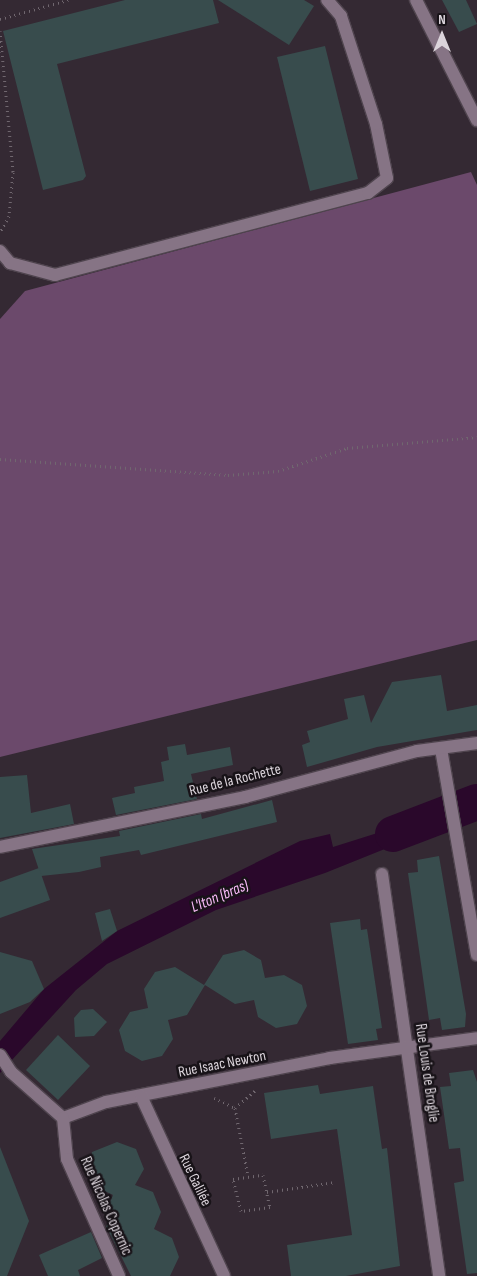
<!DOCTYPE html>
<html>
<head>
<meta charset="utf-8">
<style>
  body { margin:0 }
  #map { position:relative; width:477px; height:1276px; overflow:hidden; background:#342933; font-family:"Sofia Sans Condensed",sans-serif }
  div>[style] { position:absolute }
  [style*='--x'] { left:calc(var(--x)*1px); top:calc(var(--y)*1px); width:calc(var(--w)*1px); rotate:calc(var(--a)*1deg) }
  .green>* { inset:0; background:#6b496b }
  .water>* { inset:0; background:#2a082b }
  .river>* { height:36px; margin:-18px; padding:0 18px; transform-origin:18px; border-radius:18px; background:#2a082b }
  .building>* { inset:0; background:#384c4d }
  .path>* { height:3px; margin-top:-1.5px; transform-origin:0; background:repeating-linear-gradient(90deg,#70676f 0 1px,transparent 0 5px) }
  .roads { filter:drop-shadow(1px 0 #4f444e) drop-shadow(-1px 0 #4f444e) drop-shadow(0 1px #4f444e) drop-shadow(0 -1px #4f444e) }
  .minor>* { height:12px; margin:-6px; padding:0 6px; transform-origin:6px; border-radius:6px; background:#867485 }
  span { translate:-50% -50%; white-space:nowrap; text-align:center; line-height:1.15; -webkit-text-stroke:5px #181318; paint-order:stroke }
  .street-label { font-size:15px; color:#dbd4db }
  .water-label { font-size:16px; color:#f7baf7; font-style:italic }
  .north { position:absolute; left:417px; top:10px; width:50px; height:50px; -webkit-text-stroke:4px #181318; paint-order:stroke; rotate:0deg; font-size:14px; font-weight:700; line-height:20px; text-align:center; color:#dbd4db }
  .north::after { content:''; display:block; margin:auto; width:18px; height:22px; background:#dbd4db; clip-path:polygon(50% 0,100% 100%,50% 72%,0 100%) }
</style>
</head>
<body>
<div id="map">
  <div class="green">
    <div style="clip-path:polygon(471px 172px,477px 185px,477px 640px,0 757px,0 319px,25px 291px)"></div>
  </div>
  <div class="water">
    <div style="clip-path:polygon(440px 808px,442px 826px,325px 873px,216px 910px,107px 964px,76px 990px,0 1073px,0 1041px,44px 989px,117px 931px,300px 841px,330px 834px,333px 847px,406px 824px,406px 815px)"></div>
  </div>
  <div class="river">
    <div style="--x:393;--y:834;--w:90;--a:-20.9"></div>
  </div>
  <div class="building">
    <div style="clip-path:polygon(125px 0,213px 0,219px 23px,57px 64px,86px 176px,83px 180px,43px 190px,3px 31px)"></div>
    <div style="clip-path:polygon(218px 0,304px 0,314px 6px,289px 45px)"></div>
    <div style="clip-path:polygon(442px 0,466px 0,477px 24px,459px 32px)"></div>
    <div style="clip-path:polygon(325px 46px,358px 179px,310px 191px,277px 57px)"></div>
    <div style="clip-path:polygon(441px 675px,447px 711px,477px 705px,477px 730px,377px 747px,307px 767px,302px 745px,310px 742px,307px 731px,348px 719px,344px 699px,364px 695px,371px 723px,392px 682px)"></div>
    <div style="clip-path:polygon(185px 744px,187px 755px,230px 747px,233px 765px,191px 774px,197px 799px,116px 815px,112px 798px,135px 793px,134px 787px,164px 781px,161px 762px,169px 760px,167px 747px)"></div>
    <div style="clip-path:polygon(27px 775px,31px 813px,70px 804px,74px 824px,0 838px,0 777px)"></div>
    <div style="clip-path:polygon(272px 800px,277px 822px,141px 855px,139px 850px,100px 857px,101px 867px,79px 872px,41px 876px,32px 849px,120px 836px,119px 831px,201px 814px,202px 819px)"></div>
    <div style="clip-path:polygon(439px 856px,466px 1014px,465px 1027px,442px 1030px,440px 1018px,429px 1020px,408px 873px,418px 872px,417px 860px)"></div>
    <div style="clip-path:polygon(39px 868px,50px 900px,0 918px,0 882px)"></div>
    <div style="clip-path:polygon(110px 909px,117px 931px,102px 941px,95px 913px)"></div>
    <div style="clip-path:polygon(360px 919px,361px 930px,367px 929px,382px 1028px,376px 1029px,378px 1040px,348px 1044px,330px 923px)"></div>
    <div style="clip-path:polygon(244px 950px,261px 960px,265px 978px,284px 975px,302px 985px,307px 1006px,297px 1024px,276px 1028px,258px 1017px,254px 1000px,235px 1004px,205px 985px,187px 1015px,168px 1020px,173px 1039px,162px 1056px,142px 1061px,125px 1051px,119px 1030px,130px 1012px,148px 1008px,144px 989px,155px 972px,175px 967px,204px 985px,223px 955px)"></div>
    <div style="clip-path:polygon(0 952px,32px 961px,44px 989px,30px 1002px,0 1014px)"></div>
    <div style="clip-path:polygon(93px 1009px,107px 1022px,94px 1036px,75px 1037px,74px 1018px,81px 1010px)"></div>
    <div style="clip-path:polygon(58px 1035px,90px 1066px,58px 1100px,26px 1070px)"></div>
    <div style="clip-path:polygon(473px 1070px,477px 1082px,477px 1273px,467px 1274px,454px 1183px,464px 1181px,460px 1148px,449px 1149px,440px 1087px,451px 1086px,449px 1073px)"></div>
    <div style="clip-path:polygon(318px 1085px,320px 1094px,373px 1086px,382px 1149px,387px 1148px,388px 1157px,400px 1266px,346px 1276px,291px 1276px,287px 1245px,352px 1235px,337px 1129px,271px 1139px,264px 1093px)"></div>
    <div style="clip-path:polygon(117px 1142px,136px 1149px,144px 1169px,135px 1185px,153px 1192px,161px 1212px,154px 1229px,172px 1238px,179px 1257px,170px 1276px,131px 1276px,106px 1226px,109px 1224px,105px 1213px,113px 1195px,96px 1187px,88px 1169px,92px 1152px)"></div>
    <div style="clip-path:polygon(0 1147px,29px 1221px,7px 1276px,0 1276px)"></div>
    <div style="clip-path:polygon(91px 1232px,102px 1258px,78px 1270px,80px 1276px,48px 1276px,39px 1255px)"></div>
  </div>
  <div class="path">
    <div style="--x:0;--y:19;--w:71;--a:-15.6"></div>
    <div style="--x:0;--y:31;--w:142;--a:84.7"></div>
    <div style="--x:13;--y:172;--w:44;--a:95.2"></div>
    <div style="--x:9;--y:216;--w:18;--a:119"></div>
    <div style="--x:0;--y:459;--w:229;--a:4"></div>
    <div style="--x:228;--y:475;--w:50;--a:-4.6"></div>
    <div style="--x:278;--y:471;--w:73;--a:-18.4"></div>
    <div style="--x:347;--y:448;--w:130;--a:-4.8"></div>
    <div style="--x:214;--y:1098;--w:23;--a:25"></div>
    <div style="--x:235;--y:1108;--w:28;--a:-41"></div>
    <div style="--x:235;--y:1108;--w:69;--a:79.2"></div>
    <div style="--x:263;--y:1175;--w:33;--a:78"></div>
    <div style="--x:270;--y:1207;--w:29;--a:172"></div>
    <div style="--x:241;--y:1211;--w:33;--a:-104"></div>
    <div style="--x:233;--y:1179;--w:30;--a:-8"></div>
    <div style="--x:267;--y:1192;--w:69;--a:-8.4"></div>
  </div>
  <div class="roads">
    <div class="minor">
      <div style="--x:416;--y:0;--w:135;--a:63.1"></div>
      <div style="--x:0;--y:251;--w:16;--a:50"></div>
      <div style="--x:10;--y:263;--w:47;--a:14.9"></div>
      <div style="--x:55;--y:275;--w:324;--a:-14.7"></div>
      <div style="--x:368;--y:193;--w:24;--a:-38"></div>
      <div style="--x:387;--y:178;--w:55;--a:-101.5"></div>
      <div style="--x:376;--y:124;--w:114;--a:-108"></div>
      <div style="--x:341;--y:16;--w:21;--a:-131"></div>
      <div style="--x:441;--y:749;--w:209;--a:80.1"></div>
      <div style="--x:0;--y:847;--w:250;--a:-11.5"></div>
      <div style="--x:245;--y:797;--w:178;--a:-15"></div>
      <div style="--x:417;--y:751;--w:61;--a:-7.6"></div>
      <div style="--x:382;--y:874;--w:406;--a:81.9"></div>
      <div style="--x:0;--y:1055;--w:20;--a:57"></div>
      <div style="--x:11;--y:1072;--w:69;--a:41.5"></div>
      <div style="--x:63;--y:1118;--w:46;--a:-20.4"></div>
      <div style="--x:106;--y:1102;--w:228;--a:-11.1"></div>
      <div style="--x:330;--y:1058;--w:148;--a:-7.7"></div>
      <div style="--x:141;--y:1096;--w:198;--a:65.2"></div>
      <div style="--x:63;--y:1118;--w:41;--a:84.4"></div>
      <div style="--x:67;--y:1159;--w:128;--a:66"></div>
    </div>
  </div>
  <div class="street-label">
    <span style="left:235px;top:780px;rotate:-14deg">Rue de la Rochette</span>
    <span style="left:222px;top:1064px;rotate:-11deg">Rue Isaac Newton</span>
    <span style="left:427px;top:1073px;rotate:82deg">Rue Louis de Broglie</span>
    <span style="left:195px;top:1180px;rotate:64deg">Rue Galilée</span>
    <span style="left:106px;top:1206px;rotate:66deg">Rue Nicolas Copernic</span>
  </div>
  <div class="water-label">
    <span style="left:220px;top:897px;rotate:-23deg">L'Iton (bras)</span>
  </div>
  <div class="north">N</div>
</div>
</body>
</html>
